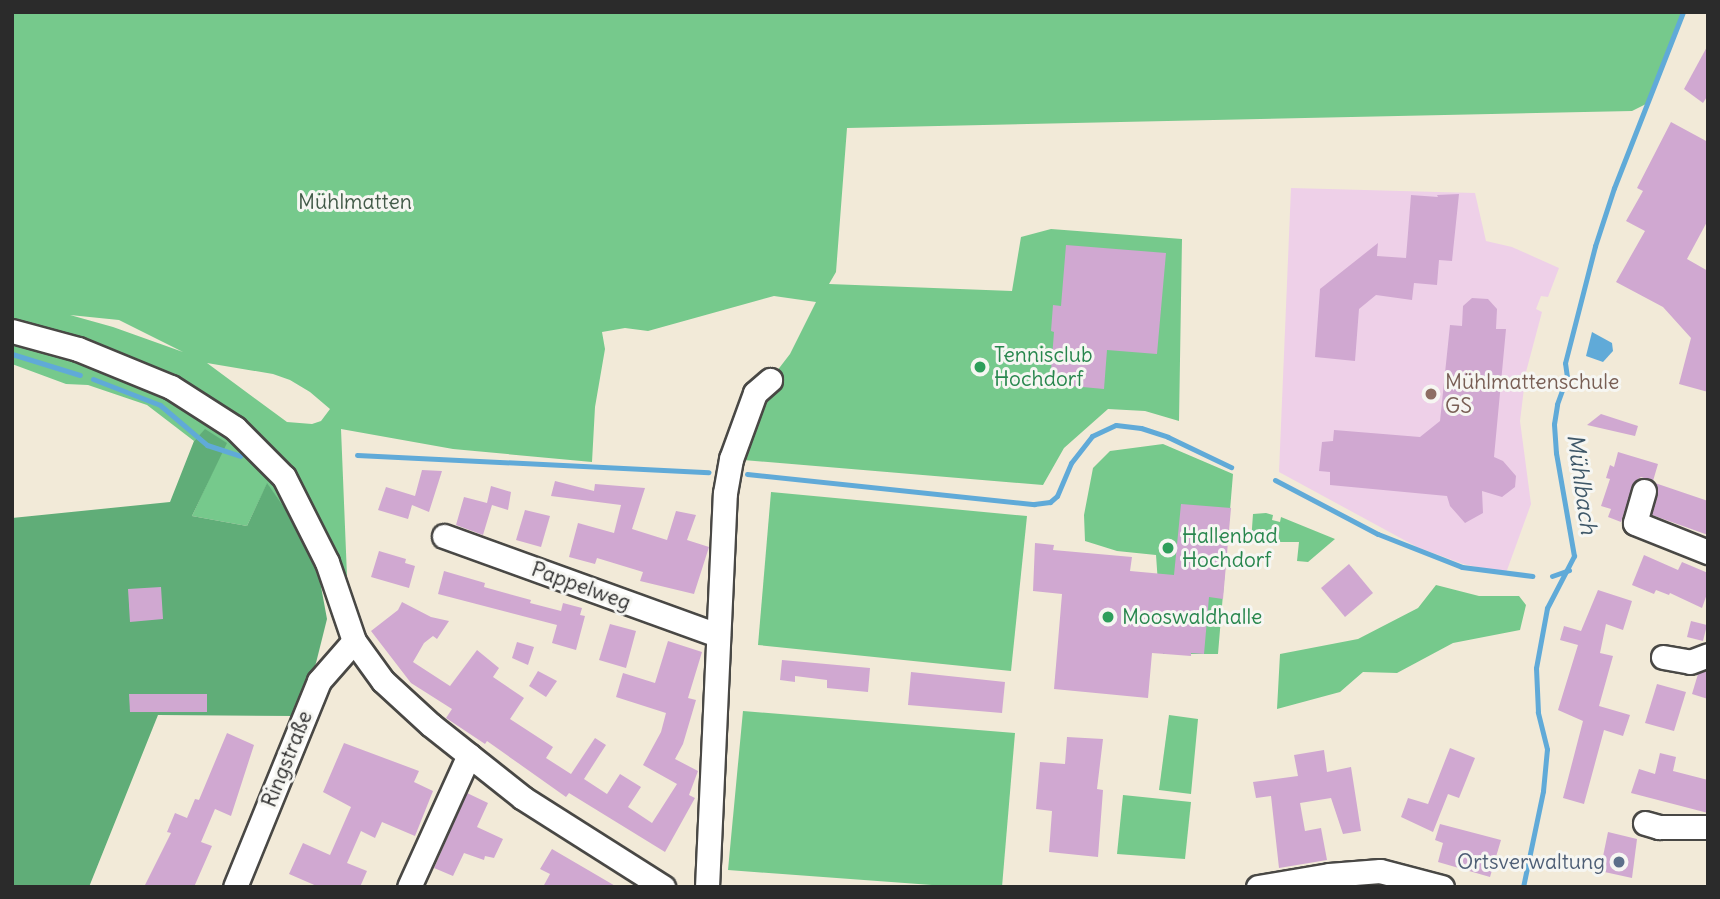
<!DOCTYPE html>
<html>
<head>
<meta charset="utf-8">
<style>
  body { margin:0 }
  #map { position:relative; width:1720px; height:899px; overflow:hidden; background:#f2ead8; font-family:Delius,sans-serif }
  div>[style] { position:absolute }
  [style*='--x'] { left:calc(var(--x)*1px); top:calc(var(--y)*1px); width:calc(var(--w)*1px); rotate:calc(var(--a)*1deg) }
  .built>* { inset:0; background:#eed0e8 }
  .green>* { inset:0; background:#76c98c }
  .forest>* { inset:0; background:#60ad78 }
  .water>* { inset:0; background:#60aad8 }
  .stream>* { height:5px; margin:-2.5px; padding:0 2.5px; transform-origin:2.5px; border-radius:2.5px; background:#60aad8 }
  .building>* { inset:0; background:#d0a8d1 }
  .roads { filter:drop-shadow(2px 0 #494845) drop-shadow(-2px 0 #494845) drop-shadow(0 2px #494845) drop-shadow(0 -2px #494845) }
  .minor>* { height:23px; margin:-11.5px; padding:0 11.5px; transform-origin:11.5px; border-radius:11.5px; background:#fff }
  .dots>* { width:19px; height:19px; translate:-50% -50%; box-sizing:border-box; border:4px solid #f6f6f2; border-radius:50% }
  span { translate:-50% -50%; white-space:nowrap; text-align:center; line-height:1.15; -webkit-text-stroke:6px #f6f6f2; paint-order:stroke }
  .park-label { font-size:21px; color:#425a48 }
  .leisure-label { font-size:21px; color:#27864d }
  .left { translate:0 -50%; text-align:left }
  .education-label { font-size:21px; color:#785e54 }
  .street-label { font-size:21px; color:#2b2b2b }
  .service-label { font-size:21px; color:#4e5e75 }
  .right { translate:-100% -50%; text-align:right }
  .water-label { font-size:23px; color:#3e5768; font-style:italic }
  .frame { position:absolute; inset:0; border:14px solid #2b2b2b; pointer-events:none }
</style>
</head>
<body>
<div id="map">
  <div class="built">
    <div style="clip-path:polygon(1291px 188px,1475px 193px,1486px 241px,1512px 247px,1559px 268px,1548px 297px,1541px 296px,1536px 309px,1542px 312px,1526px 372px,1520px 421px,1531px 504px,1506px 573px,1463px 564px,1417px 547px,1279px 472px)"></div>
  </div>
  <div class="green">
    <div style="clip-path:polygon(evenodd,12px 12px,1686px 12px,1646px 104px,1632px 111px,847px 128px,836px 272px,829px 284px,1012px 291px,1021px 237px,1051px 229px,1182px 239px,1179px 421px,1145px 411px,1108px 409px,1064px 448px,1043px 485px,731px 459px,770px 380px,790px 354px,816px 302px,774px 296px,648px 331px,625px 328px,602px 332px,605px 349px,595px 407px,592px 462px,453px 449px,341px 429px,347px 576px,320px 581px,298px 527px,267px 484px,247px 526px,192px 516px,226px 443px,205px 430px,194px 441px,147px 405px,88px 385px,66px 384px,12px 364px,12px 12px,70px 315px,119px 320px,183px 352px,113px 327px,70px 315px,12px 12px,207px 363px,273px 374px,290px 380px,310px 392px,330px 409px,321px 421px,312px 424px,287px 422px,207px 363px)"></div>
    <div style="clip-path:polygon(1163px 444px,1233px 474px,1218px 654px,1163px 654px,1156px 555px,1117px 551px,1085px 541px,1084px 515px,1093px 468px,1110px 451px)"></div>
    <div style="clip-path:polygon(771px 492px,1027px 516px,1011px 671px,758px 645px)"></div>
    <div style="clip-path:polygon(1266px 513px,1273px 515px,1272px 520px,1280px 522px,1281px 517px,1335px 539px,1308px 562px,1297px 561px,1299px 542px,1251px 542px,1253px 514px)"></div>
    <div style="clip-path:polygon(1436px 585px,1479px 596px,1519px 596px,1526px 605px,1520px 630px,1453px 643px,1397px 673px,1363px 672px,1340px 692px,1277px 709px,1280px 654px,1358px 639px,1418px 608px)"></div>
    <div style="clip-path:polygon(743px 711px,1015px 733px,1002px 887px,959px 887px,728px 870px)"></div>
    <div style="clip-path:polygon(1169px 715px,1198px 719px,1191px 794px,1159px 790px)"></div>
    <div style="clip-path:polygon(1123px 795px,1191px 802px,1185px 859px,1117px 854px)"></div>
  </div>
  <div class="forest">
    <div style="clip-path:polygon(205px 429px,227px 443px,192px 516px,247px 526px,267px 483px,298px 527px,320px 581px,327px 619px,316px 663px,295px 716px,158px 715px,89px 887px,12px 887px,12px 518px,170px 502px,194px 441px)"></div>
  </div>
  <div class="water">
    <div style="clip-path:polygon(1592px 332px,1612px 343px,1613px 351px,1603px 362px,1586px 356px)"></div>
  </div>
  <div class="stream">
    <div style="--x:12;--y:354;--w:71;--a:17.2"></div>
    <div style="--x:93;--y:379;--w:72;--a:21.2"></div>
    <div style="--x:160;--y:405;--w:62;--a:40.4"></div>
    <div style="--x:207;--y:445;--w:35;--a:18"></div>
    <div style="--x:357;--y:455;--w:352;--a:2.8"></div>
    <div style="--x:747;--y:474;--w:289;--a:6"></div>
    <div style="--x:1034;--y:504;--w:16;--a:-7"></div>
    <div style="--x:1050;--y:502;--w:9;--a:-41"></div>
    <div style="--x:1057;--y:496;--w:36;--a:-67"></div>
    <div style="--x:1071;--y:463;--w:34;--a:-52"></div>
    <div style="--x:1092;--y:436;--w:26;--a:-25"></div>
    <div style="--x:1116;--y:425;--w:25;--a:7"></div>
    <div style="--x:1141;--y:428;--w:28;--a:18"></div>
    <div style="--x:1168;--y:437;--w:70;--a:25.5"></div>
    <div style="--x:1275;--y:480;--w:116;--a:27.7"></div>
    <div style="--x:1378;--y:534;--w:90;--a:21.4"></div>
    <div style="--x:1462;--y:567;--w:71;--a:7.3"></div>
    <div style="--x:1552;--y:576;--w:18;--a:-19"></div>
    <div style="--x:1523;--y:887;--w:98;--a:-78.2"></div>
    <div style="--x:1543;--y:791;--w:42;--a:-84.6"></div>
    <div style="--x:1547;--y:749;--w:38;--a:-104"></div>
    <div style="--x:1538;--y:712;--w:44;--a:-92.6"></div>
    <div style="--x:1536;--y:668;--w:61;--a:-79.6"></div>
    <div style="--x:1547;--y:608;--w:59;--a:-62.6"></div>
    <div style="--x:1574;--y:556;--w:105;--a:-99.9"></div>
    <div style="--x:1556;--y:453;--w:29;--a:-94"></div>
    <div style="--x:1554;--y:424;--w:20;--a:-81"></div>
    <div style="--x:1557;--y:404;--w:29;--a:-70"></div>
    <div style="--x:1567;--y:377;--w:14;--a:-98"></div>
    <div style="--x:1565;--y:363;--w:121;--a:-75.6"></div>
    <div style="--x:1595;--y:246;--w:61;--a:-71.9"></div>
    <div style="--x:1614;--y:188;--w:189;--a:-68.6"></div>
  </div>
  <div class="building">
    <div style="clip-path:polygon(1708px 45px,1708px 95px,1703px 103px,1684px 89px)"></div>
    <div style="clip-path:polygon(1671px 122px,1708px 142px,1708px 220px,1687px 259px,1708px 271px,1708px 392px,1679px 384px,1691px 338px,1663px 307px,1616px 282px,1645px 231px,1626px 221px,1643px 191px,1637px 188px)"></div>
    <div style="clip-path:polygon(1459px 194px,1452px 261px,1439px 260px,1437px 285px,1414px 283px,1412px 300px,1376px 295px,1359px 309px,1355px 361px,1315px 357px,1320px 289px,1378px 243px,1377px 256px,1406px 258px,1411px 195px,1438px 197px,1437px 195px)"></div>
    <div style="clip-path:polygon(1066px 245px,1166px 253px,1157px 354px,1107px 350px,1104px 389px,1050px 384px,1054px 332px,1051px 331px,1053px 305px,1061px 306px)"></div>
    <div style="clip-path:polygon(1472px 298px,1488px 299px,1497px 309px,1496px 329px,1506px 329px,1494px 457px,1503px 461px,1516px 476px,1515px 487px,1502px 497px,1482px 491px,1483px 513px,1465px 523px,1450px 506px,1447px 496px,1330px 485px,1330px 472px,1319px 471px,1322px 442px,1333px 441px,1334px 430px,1420px 437px,1440px 421px,1450px 325px,1462px 326px,1463px 306px)"></div>
    <div style="clip-path:polygon(1601px 414px,1638px 426px,1635px 436px,1587px 425px)"></div>
    <div style="clip-path:polygon(1618px 452px,1658px 464px,1653px 481px,1641px 477px,1634px 482px,1621px 522px,1608px 517px,1611px 509px,1601px 506px,1610px 479px,1606px 478px,1610px 465px,1614px 467px)"></div>
    <div style="clip-path:polygon(422px 470px,442px 471px,429px 512px,412px 505px,408px 519px,378px 510px,386px 487px,415px 496px)"></div>
    <div style="clip-path:polygon(555px 481px,594px 491px,595px 484px,645px 488px,632px 529px,667px 540px,676px 511px,696px 515px,687px 540px,709px 547px,694px 594px,640px 581px,643px 572px,597px 558px,595px 564px,569px 557px,578px 523px,614px 533px,621px 505px,551px 496px)"></div>
    <div style="clip-path:polygon(1655px 483px,1708px 501px,1708px 535px,1652px 515px,1658px 494px)"></div>
    <div style="clip-path:polygon(491px 486px,511px 492px,508px 510px,492px 505px,483px 535px,456px 525px,464px 497px,487px 503px)"></div>
    <div style="clip-path:polygon(1181px 504px,1231px 508px,1223px 599px,1209px 597px,1204px 654px,1191px 653px,1191px 656px,1152px 653px,1148px 698px,1054px 689px,1062px 594px,1033px 591px,1035px 543px,1054px 545px,1053px 550px,1132px 557px,1130px 571px,1174px 575px)"></div>
    <div style="clip-path:polygon(525px 510px,550px 516px,541px 547px,516px 540px)"></div>
    <div style="clip-path:polygon(379px 551px,406px 559px,405px 563px,415px 566px,409px 588px,371px 577px)"></div>
    <div style="clip-path:polygon(1644px 555px,1678px 570px,1682px 562px,1708px 573px,1708px 591px,1702px 608px,1670px 593px,1669px 595px,1656px 590px,1654px 594px,1632px 585px)"></div>
    <div style="clip-path:polygon(1349px 564px,1373px 593px,1345px 617px,1321px 588px)"></div>
    <div style="clip-path:polygon(444px 571px,485px 583px,484px 587px,531px 600px,530px 603px,561px 611px,563px 603px,582px 608px,580px 615px,585px 616px,576px 650px,552px 643px,557px 625px,438px 594px)"></div>
    <div style="clip-path:polygon(161px 587px,163px 619px,130px 622px,128px 589px)"></div>
    <div style="clip-path:polygon(1598px 590px,1632px 601px,1623px 630px,1606px 624px,1600px 653px,1613px 656px,1599px 706px,1630px 715px,1623px 736px,1604px 730px,1584px 804px,1563px 798px,1583px 721px,1558px 710px,1578px 645px,1560px 640px,1564px 626px,1581px 631px)"></div>
    <div style="clip-path:polygon(402px 602px,431px 617px,449px 621px,437px 639px,433px 636px,424px 643px,413px 662px,450px 686px,477px 650px,499px 668px,493px 677px,524px 698px,510px 719px,553px 747px,546px 758px,571px 774px,595px 738px,606px 745px,584px 779px,607px 794px,620px 774px,641px 787px,628px 807px,652px 823px,677px 784px,643px 765px,661px 732px,666px 713px,616px 697px,623px 673px,655px 683px,668px 641px,702px 652px,688px 698px,696px 700px,683px 744px,675px 759px,698px 771px,689px 795px,695px 798px,665px 852px,569px 793px,566px 797px,487px 741px,485px 744px,446px 718px,452px 709px,411px 683px,371px 631px,398px 610px)"></div>
    <div style="clip-path:polygon(1691px 621px,1707px 625px,1703px 641px,1687px 637px)"></div>
    <div style="clip-path:polygon(610px 624px,636px 631px,626px 668px,599px 660px)"></div>
    <div style="clip-path:polygon(517px 642px,534px 647px,528px 665px,512px 658px)"></div>
    <div style="clip-path:polygon(782px 660px,870px 668px,868px 692px,827px 688px,827px 680px,795px 676px,795px 682px,780px 680px)"></div>
    <div style="clip-path:polygon(1708px 670px,1708px 699px,1692px 694px,1698px 674px)"></div>
    <div style="clip-path:polygon(538px 671px,557px 681px,546px 697px,529px 686px)"></div>
    <div style="clip-path:polygon(911px 672px,1005px 682px,1002px 713px,908px 705px)"></div>
    <div style="clip-path:polygon(1657px 684px,1686px 692px,1674px 731px,1645px 723px)"></div>
    <div style="clip-path:polygon(129px 694px,207px 694px,207px 712px,130px 712px)"></div>
    <div style="clip-path:polygon(227px 733px,254px 745px,231px 816px,215px 809px,201px 842px,212px 846px,194px 887px,144px 887px,171px 833px,167px 832px,175px 813px,187px 818px,195px 799px,199px 800px)"></div>
    <div style="clip-path:polygon(1067px 737px,1103px 739px,1097px 789px,1103px 790px,1098px 857px,1049px 852px,1052px 811px,1036px 809px,1040px 762px,1065px 764px)"></div>
    <div style="clip-path:polygon(344px 743px,419px 771px,414px 782px,433px 791px,415px 836px,382px 822px,375px 838px,361px 831px,347px 863px,367px 871px,360px 887px,319px 887px,289px 874px,303px 843px,330px 855px,351px 807px,323px 792px)"></div>
    <div style="clip-path:polygon(1450px 748px,1475px 758px,1459px 798px,1448px 794px,1433px 832px,1401px 817px,1408px 798px,1428px 804px)"></div>
    <div style="clip-path:polygon(1324px 750px,1327px 772px,1351px 767px,1361px 831px,1343px 834px,1331px 798px,1300px 803px,1305px 831px,1321px 828px,1327px 860px,1279px 868px,1271px 796px,1256px 798px,1253px 782px,1298px 776px,1294px 755px)"></div>
    <div style="clip-path:polygon(1660px 753px,1676px 757px,1673px 771px,1708px 780px,1708px 813px,1631px 793px,1639px 769px,1655px 774px)"></div>
    <div style="clip-path:polygon(467px 793px,488px 803px,477px 827px,503px 839px,494px 858px,485px 856px,484px 860px,464px 853px,453px 876px,434px 868px)"></div>
    <div style="clip-path:polygon(1440px 824px,1501px 840px,1490px 877px,1438px 862px,1443px 843px,1435px 840px)"></div>
    <div style="clip-path:polygon(1608px 832px,1637px 839px,1632px 878px,1600px 871px)"></div>
    <div style="clip-path:polygon(552px 849px,588px 870px,617px 887px,543px 887px,550px 874px,540px 869px)"></div>
  </div>
  <div class="roads">
    <div class="minor">
      <div style="--x:12;--y:331;--w:68;--a:15.3"></div>
      <div style="--x:78;--y:349;--w:100;--a:22.2"></div>
      <div style="--x:171;--y:387;--w:76;--a:32.6"></div>
      <div style="--x:235;--y:428;--w:69;--a:45"></div>
      <div style="--x:284;--y:477;--w:95;--a:63.2"></div>
      <div style="--x:327;--y:562;--w:83;--a:71.1"></div>
      <div style="--x:354;--y:641;--w:49;--a:54.1"></div>
      <div style="--x:383;--y:681;--w:65;--a:42.5"></div>
      <div style="--x:431;--y:725;--w:117;--a:38.4"></div>
      <div style="--x:523;--y:798;--w:166;--a:32.4"></div>
      <div style="--x:1644;--y:491;--w:33;--a:106"></div>
      <div style="--x:1635;--y:523;--w:79;--a:21.7"></div>
      <div style="--x:444;--y:536;--w:291;--a:19.9"></div>
      <div style="--x:1663;--y:657;--w:27;--a:10"></div>
      <div style="--x:1690;--y:662;--w:19;--a:-21"></div>
      <div style="--x:1645;--y:823;--w:15;--a:16"></div>
      <div style="--x:1659;--y:827;--w:49;--a:0"></div>
      <div style="--x:235;--y:887;--w:222;--a:-67.8"></div>
      <div style="--x:319;--y:681;--w:53;--a:-48.8"></div>
      <div style="--x:409;--y:887;--w:145;--a:-65.6"></div>
      <div style="--x:707;--y:887;--w:394;--a:-87.4"></div>
      <div style="--x:725;--y:493;--w:35;--a:-80"></div>
      <div style="--x:731;--y:459;--w:70;--a:-70"></div>
      <div style="--x:755;--y:393;--w:20;--a:-41"></div>
      <div style="--x:1258;--y:887;--w:72;--a:-9.6"></div>
      <div style="--x:1329;--y:875;--w:51;--a:-4.5"></div>
      <div style="--x:1380;--y:871;--w:64;--a:14.5"></div>
    </div>
  </div>
  <div class="dots">
    <div style="left:980px;top:367px;background:#2e9e5b"></div>
    <div style="left:1431px;top:394px;background:#8d6e63"></div>
    <div style="left:1168px;top:548px;background:#2e9e5b"></div>
    <div style="left:1108px;top:617px;background:#2e9e5b"></div>
    <div style="left:1619px;top:862px;background:#5c6f8a"></div>
  </div>
  <div class="park-label">
    <span style="left:355px;top:202px">Mühlmatten</span>
  </div>
  <div class="leisure-label">
    <span class="left" style="left:994px;top:367px">Tennisclub<br>Hochdorf</span>
    <span class="left" style="left:1182px;top:548px">Hallenbad<br>Hochdorf</span>
    <span class="left" style="left:1122px;top:617px">Mooswaldhalle</span>
  </div>
  <div class="education-label">
    <span class="left" style="left:1445px;top:394px">Mühlmattenschule<br>GS</span>
  </div>
  <div class="street-label">
    <span style="left:581px;top:586px;rotate:20deg">Pappelweg</span>
    <span style="left:287px;top:759px;rotate:-68deg">Ringstraße</span>
  </div>
  <div class="service-label">
    <span class="right" style="left:1605px;top:862px">Ortsverwaltung</span>
  </div>
  <div class="water-label">
    <span style="left:1582px;top:484px;rotate:82deg">Mühlbach</span>
  </div>
  <div class="frame"></div>
</div>
</body>
</html>
